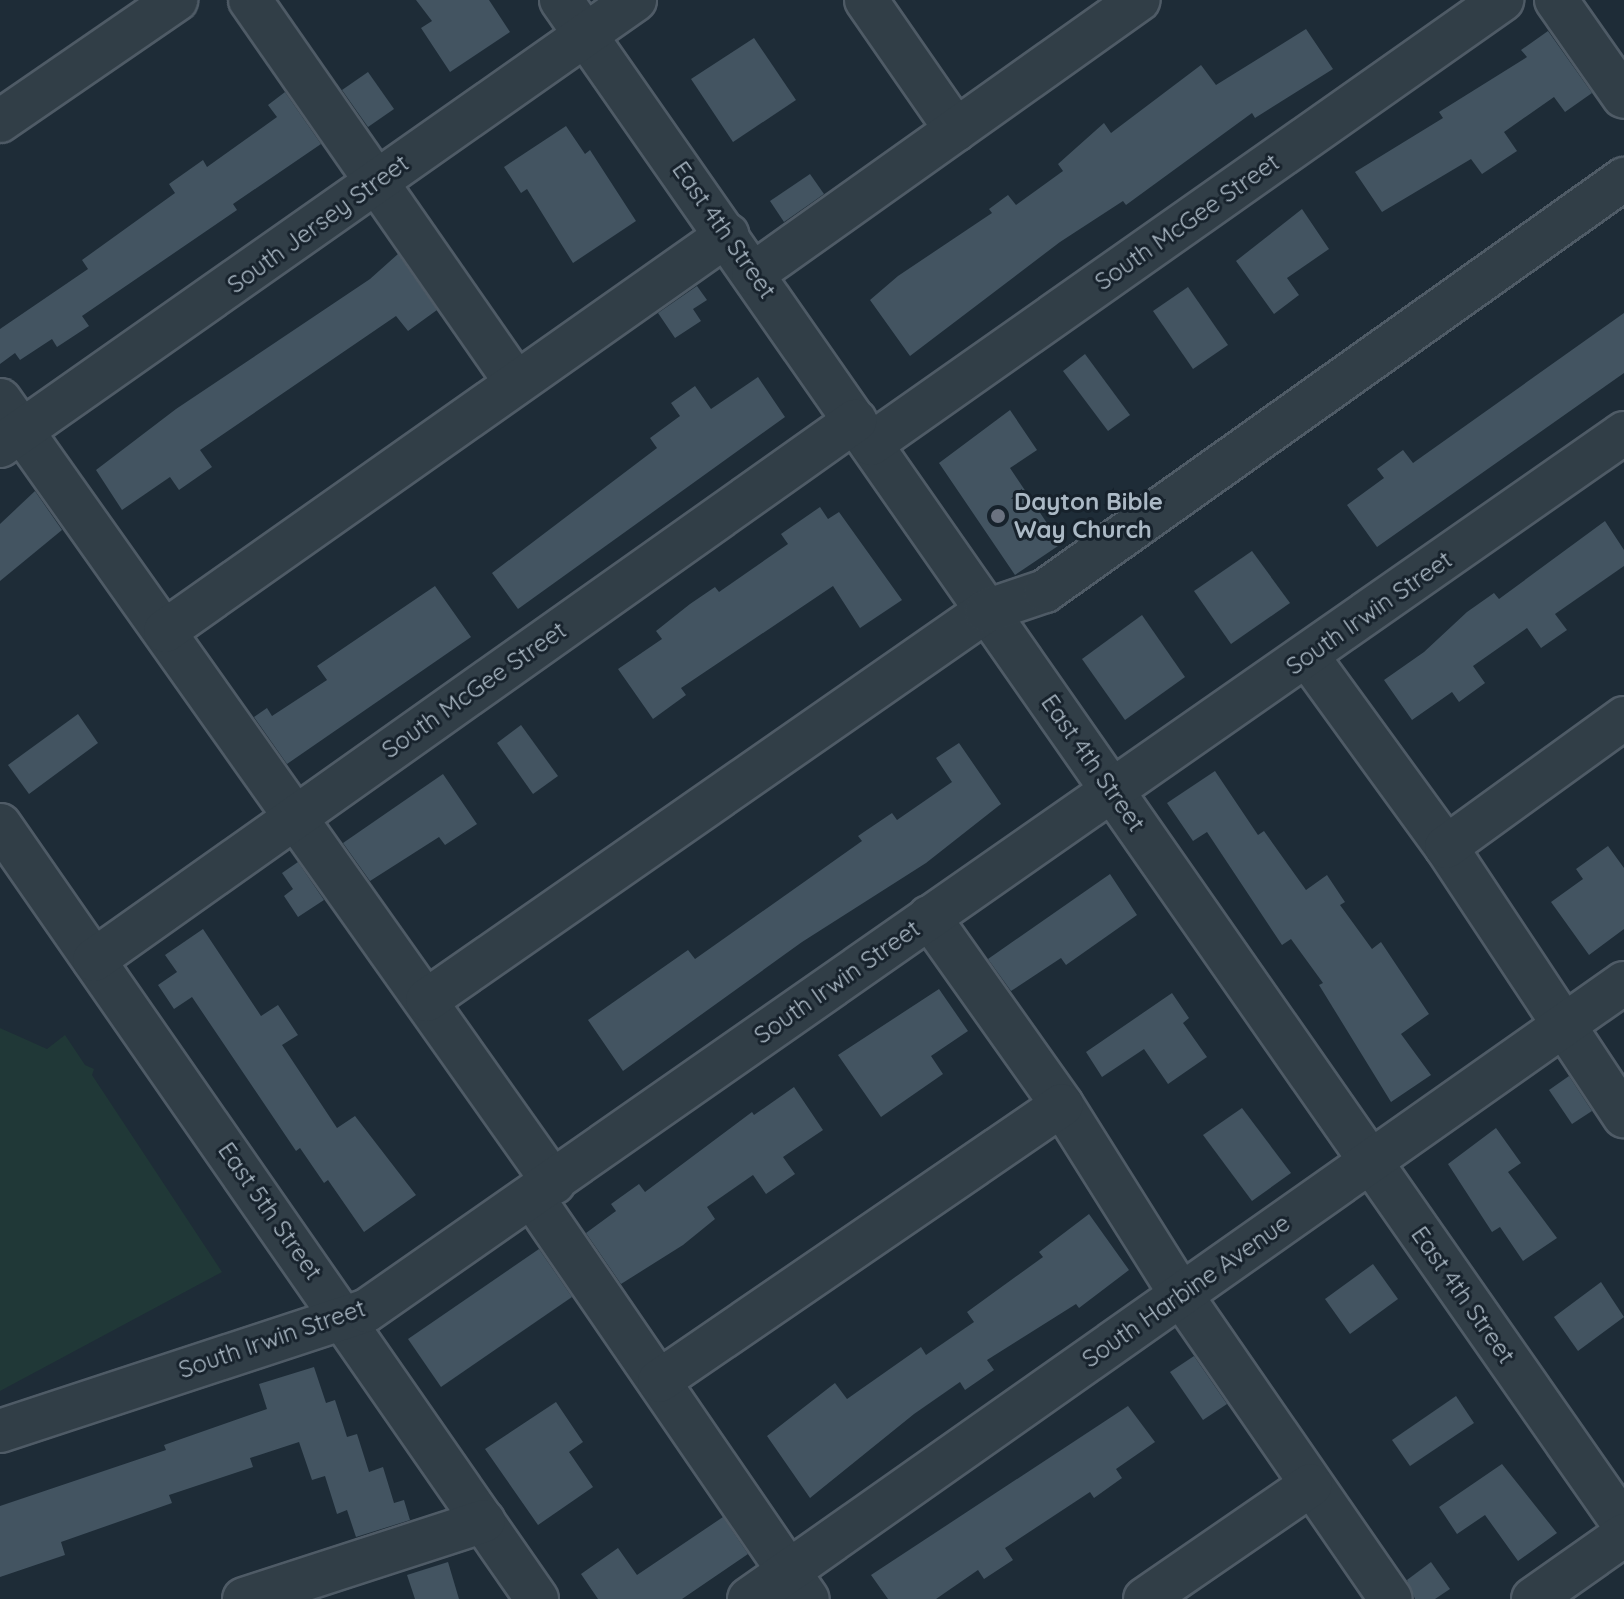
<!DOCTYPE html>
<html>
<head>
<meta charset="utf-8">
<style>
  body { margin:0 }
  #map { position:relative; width:1624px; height:1599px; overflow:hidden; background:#1e2c37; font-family:Quicksand,sans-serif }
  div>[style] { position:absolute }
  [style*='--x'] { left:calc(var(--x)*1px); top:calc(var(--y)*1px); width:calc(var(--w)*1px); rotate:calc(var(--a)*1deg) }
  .green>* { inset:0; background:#203837 }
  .building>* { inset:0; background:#435461 }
  .roads { filter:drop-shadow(2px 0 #4f5b66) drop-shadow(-2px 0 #4f5b66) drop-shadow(0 2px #4f5b66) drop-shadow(0 -2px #4f5b66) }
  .minor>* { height:42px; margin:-21px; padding:0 21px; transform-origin:21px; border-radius:21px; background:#313e47 }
  .dots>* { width:22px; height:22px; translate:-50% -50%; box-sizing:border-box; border:4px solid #17222c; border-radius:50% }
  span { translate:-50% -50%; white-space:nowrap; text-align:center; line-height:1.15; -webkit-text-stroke:6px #17222c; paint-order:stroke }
  .street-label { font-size:24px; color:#abb9c5 }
  .poi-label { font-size:24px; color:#abb9c5; font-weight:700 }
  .left { translate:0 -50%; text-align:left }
</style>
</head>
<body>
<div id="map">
  <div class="green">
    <div style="clip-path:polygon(0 1028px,47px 1049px,65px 1035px,85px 1065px,94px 1069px,92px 1075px,222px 1272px,0 1391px)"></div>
  </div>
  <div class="building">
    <div style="clip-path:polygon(416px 0,489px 0,510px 32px,450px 72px,421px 28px,432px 21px)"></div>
    <div style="clip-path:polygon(1306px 29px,1333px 69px,1255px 118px,1252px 113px,1126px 205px,1123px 201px,1060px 242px,910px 356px,870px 300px,898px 276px,992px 213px,989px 209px,1008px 195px,1016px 205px,1063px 171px,1058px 164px,1104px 123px,1111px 133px,1201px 65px,1216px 85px)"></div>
    <div style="clip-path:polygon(1548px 31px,1592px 93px,1565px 112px,1554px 97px,1504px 132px,1517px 151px,1482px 174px,1471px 159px,1382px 212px,1355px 172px,1443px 118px,1439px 112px,1527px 57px,1521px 50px)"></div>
    <div style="clip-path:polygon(754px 38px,796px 100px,733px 142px,691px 79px)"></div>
    <div style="clip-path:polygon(368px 72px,394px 109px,368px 127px,342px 90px)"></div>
    <div style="clip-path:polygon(285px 92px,321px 144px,233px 204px,237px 210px,82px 316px,89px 326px,57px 347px,52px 339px,20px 360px,15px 353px,0 364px,0 329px,88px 269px,82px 260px,175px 193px,169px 184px,203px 160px,207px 167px,277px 117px,268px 105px)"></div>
    <div style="clip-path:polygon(566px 126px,585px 154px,590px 150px,636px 221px,573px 263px,527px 189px,521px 193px,504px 167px)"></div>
    <div style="clip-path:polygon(810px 174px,824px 194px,784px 222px,770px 201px)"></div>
    <div style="clip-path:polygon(1302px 209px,1329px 249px,1287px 278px,1299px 295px,1274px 314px,1236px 261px)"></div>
    <div style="clip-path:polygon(398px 254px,437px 310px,408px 331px,396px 316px,200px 450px,212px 467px,179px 490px,170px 477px,122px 510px,96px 470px,176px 409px,370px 279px)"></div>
    <div style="clip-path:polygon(697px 286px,707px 300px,693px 309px,701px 321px,675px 338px,658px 313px)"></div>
    <div style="clip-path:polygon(1188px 287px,1228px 345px,1193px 369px,1153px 311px)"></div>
    <div style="clip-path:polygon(1624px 313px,1624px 373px,1377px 547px,1347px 505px,1384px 478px,1377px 469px,1403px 450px,1413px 463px)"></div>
    <div style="clip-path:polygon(1085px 354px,1130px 415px,1108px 431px,1063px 371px)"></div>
    <div style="clip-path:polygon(758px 377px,785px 417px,518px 609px,492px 573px,657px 448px,650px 438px,680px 416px,671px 403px,695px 386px,711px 409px)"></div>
    <div style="clip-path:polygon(1010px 410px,1037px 450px,1010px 468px,1061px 544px,1015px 575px,939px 463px)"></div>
    <div style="clip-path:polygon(35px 491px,62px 530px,0 581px,0 524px)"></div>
    <div style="clip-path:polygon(820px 507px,828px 519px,839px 512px,902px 600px,860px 628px,833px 586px,681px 688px,686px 695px,653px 719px,618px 669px,662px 639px,656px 631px,690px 604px,715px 587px,719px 592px,788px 544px,781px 534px)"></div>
    <div style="clip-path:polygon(1605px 521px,1624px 550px,1624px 566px,1555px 614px,1567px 630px,1541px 648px,1527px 628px,1473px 666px,1485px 683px,1459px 702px,1452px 692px,1412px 720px,1384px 680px,1424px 652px,1467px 612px,1494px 593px,1499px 599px)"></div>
    <div style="clip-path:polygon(1252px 551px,1290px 603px,1231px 644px,1194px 591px)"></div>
    <div style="clip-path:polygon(435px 586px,471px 637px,287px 764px,254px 717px,267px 708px,272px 716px,327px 680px,317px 666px)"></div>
    <div style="clip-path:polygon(1142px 615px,1185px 677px,1125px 720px,1082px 659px)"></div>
    <div style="clip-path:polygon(78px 714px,98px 743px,29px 794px,8px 765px)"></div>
    <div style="clip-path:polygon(521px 725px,558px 776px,533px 794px,497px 743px)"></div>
    <div style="clip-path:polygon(959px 743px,1001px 804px,926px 863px,802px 942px,623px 1071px,588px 1020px,688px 950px,695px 959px,862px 841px,858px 836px,892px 813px,897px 820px,952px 782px,936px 758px)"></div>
    <div style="clip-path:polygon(1215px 771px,1258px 835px,1264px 831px,1306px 890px,1327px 875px,1345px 902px,1340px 905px,1372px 949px,1381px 942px,1429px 1014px,1401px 1034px,1431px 1075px,1391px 1102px,1319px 985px,1323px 983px,1291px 939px,1282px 945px,1207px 832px,1193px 841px,1167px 803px)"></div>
    <div style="clip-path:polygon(443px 774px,477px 824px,445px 845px,439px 837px,370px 881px,343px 843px)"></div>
    <div style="clip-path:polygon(1608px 846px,1624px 868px,1624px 929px,1589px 955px,1551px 902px,1583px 879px,1576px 869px)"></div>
    <div style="clip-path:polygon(298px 862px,324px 900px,298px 917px,284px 896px,293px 889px,282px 873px)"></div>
    <div style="clip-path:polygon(1110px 874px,1137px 915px,1066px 965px,1061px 958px,1011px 991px,988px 959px)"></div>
    <div style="clip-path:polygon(203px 929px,261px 1016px,278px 1005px,298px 1035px,282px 1045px,337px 1128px,355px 1116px,416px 1195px,364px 1232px,328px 1180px,324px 1183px,300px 1148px,296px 1151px,192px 997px,174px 1009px,158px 985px,177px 972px,165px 955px)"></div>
    <div style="clip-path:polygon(939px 989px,968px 1031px,931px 1056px,943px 1074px,881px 1117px,838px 1055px)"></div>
    <div style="clip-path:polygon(1172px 993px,1189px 1018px,1183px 1023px,1207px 1057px,1168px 1084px,1144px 1049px,1102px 1077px,1086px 1052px)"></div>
    <div style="clip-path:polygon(1569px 1076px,1592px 1111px,1572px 1124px,1549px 1090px)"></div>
    <div style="clip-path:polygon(794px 1087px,823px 1130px,783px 1157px,795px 1174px,766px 1194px,753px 1175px,707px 1207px,715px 1219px,683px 1245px,621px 1284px,586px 1233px,616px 1211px,611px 1204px,639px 1184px,645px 1192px,752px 1112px,754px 1115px)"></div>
    <div style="clip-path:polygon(1242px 1108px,1291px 1173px,1252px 1201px,1203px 1135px)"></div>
    <div style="clip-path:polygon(1496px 1128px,1521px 1163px,1508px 1172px,1557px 1238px,1523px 1261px,1500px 1227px,1492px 1232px,1448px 1164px)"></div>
    <div style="clip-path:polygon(1089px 1214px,1129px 1270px,1079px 1308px,1076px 1304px,987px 1360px,994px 1370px,965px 1390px,960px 1382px,914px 1414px,810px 1498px,767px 1436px,835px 1383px,847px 1399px,921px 1347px,926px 1355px,974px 1322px,967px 1312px,1043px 1257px,1039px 1252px)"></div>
    <div style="clip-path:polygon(539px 1249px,572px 1297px,441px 1387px,408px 1339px)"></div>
    <div style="clip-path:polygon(1373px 1264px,1398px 1299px,1350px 1334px,1325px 1299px)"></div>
    <div style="clip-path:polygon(1601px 1282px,1624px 1317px,1578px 1351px,1554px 1317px)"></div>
    <div style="clip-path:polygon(1194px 1356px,1227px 1404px,1203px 1420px,1170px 1372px)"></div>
    <div style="clip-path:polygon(314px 1367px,326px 1403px,335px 1400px,347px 1437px,357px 1434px,369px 1472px,383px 1467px,394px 1503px,404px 1500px,410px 1520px,356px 1537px,347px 1510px,337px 1514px,325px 1476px,312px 1480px,299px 1442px,250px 1458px,253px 1467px,169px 1495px,172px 1503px,61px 1542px,65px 1555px,0 1577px,0 1506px,166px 1450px,164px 1445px,267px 1409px,259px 1384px)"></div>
    <div style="clip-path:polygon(1456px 1396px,1474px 1423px,1410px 1466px,1392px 1440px)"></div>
    <div style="clip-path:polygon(556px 1402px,583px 1442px,569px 1452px,593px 1487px,538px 1525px,485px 1449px)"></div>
    <div style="clip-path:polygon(1128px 1406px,1155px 1442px,1116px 1469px,1122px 1478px,1094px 1498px,1090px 1492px,1005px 1548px,1013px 1560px,984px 1579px,978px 1570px,936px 1599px,888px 1599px,871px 1575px)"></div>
    <div style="clip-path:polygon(1502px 1464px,1557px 1533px,1518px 1561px,1485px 1515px,1457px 1534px,1439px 1507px)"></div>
    <div style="clip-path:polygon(723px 1517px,748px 1554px,682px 1599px,598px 1599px,581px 1574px,618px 1548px,637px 1575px)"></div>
    <div style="clip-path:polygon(448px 1562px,459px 1599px,415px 1599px,407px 1575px)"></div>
    <div style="clip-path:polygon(1431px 1562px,1450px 1589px,1435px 1599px,1415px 1599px,1407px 1580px)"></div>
  </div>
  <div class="roads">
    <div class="minor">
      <div style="--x:250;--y:0;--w:464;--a:55.2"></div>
      <div style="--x:561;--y:0;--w:1859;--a:55.12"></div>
      <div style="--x:866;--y:0;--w:158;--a:55.3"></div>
      <div style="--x:1556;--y:0;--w:118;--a:55"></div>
      <div style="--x:0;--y:121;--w:214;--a:-34.5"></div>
      <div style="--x:753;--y:274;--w:473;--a:-35.4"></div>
      <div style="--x:0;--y:400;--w:959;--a:54.72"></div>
      <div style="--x:871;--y:444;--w:772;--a:-35.13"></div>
      <div style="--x:0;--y:446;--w:776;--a:-35.08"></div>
      <div style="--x:165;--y:631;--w:688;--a:-35.17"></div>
      <div style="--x:1308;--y:657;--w:235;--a:54"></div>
      <div style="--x:1446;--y:847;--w:323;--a:56.5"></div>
      <div style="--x:0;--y:825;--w:942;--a:55.25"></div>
      <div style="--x:1446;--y:847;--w:220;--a:-35.9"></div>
      <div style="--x:929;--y:917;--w:230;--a:54.7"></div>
      <div style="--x:1062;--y:1105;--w:224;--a:57.9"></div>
      <div style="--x:1181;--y:1295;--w:369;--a:55.4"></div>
      <div style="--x:94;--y:960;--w:933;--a:-35.31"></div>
      <div style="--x:427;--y:1000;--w:681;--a:-34.83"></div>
      <div style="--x:986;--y:611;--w:62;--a:-18.7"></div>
      <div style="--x:1045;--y:591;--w:711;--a:-35.43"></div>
      <div style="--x:533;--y:1198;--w:486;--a:55.6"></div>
      <div style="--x:659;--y:1381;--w:488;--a:-34.4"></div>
      <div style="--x:0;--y:1431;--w:385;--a:-18.2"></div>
      <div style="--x:366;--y:1311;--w:1534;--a:-34.91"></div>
      <div style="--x:244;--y:1599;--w:252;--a:-18"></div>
      <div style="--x:749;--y:1599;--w:1070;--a:-35.15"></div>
      <div style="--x:1145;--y:1599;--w:201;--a:-34.5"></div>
      <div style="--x:1533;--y:1599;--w:111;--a:-35.1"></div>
    </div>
  </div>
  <div class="dots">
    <div style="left:998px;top:516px;background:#6b7280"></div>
  </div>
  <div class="street-label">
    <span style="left:1187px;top:222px;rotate:-35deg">South McGee Street</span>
    <span style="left:318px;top:224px;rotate:-36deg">South Jersey Street</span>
    <span style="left:724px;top:230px;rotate:55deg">East 4th Street</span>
    <span style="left:1369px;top:613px;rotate:-35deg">South Irwin Street</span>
    <span style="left:474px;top:690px;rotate:-35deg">South McGee Street</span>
    <span style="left:1093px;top:763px;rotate:55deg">East 4th Street</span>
    <span style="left:837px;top:982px;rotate:-35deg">South Irwin Street</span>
    <span style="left:270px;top:1211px;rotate:55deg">East 5th Street</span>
    <span style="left:1186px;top:1291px;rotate:-35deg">South Harbine Avenue</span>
    <span style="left:1463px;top:1295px;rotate:55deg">East 4th Street</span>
    <span style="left:272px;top:1339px;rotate:-19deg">South Irwin Street</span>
  </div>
  <div class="poi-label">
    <span class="left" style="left:1014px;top:516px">Dayton Bible<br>Way Church</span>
  </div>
</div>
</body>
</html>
